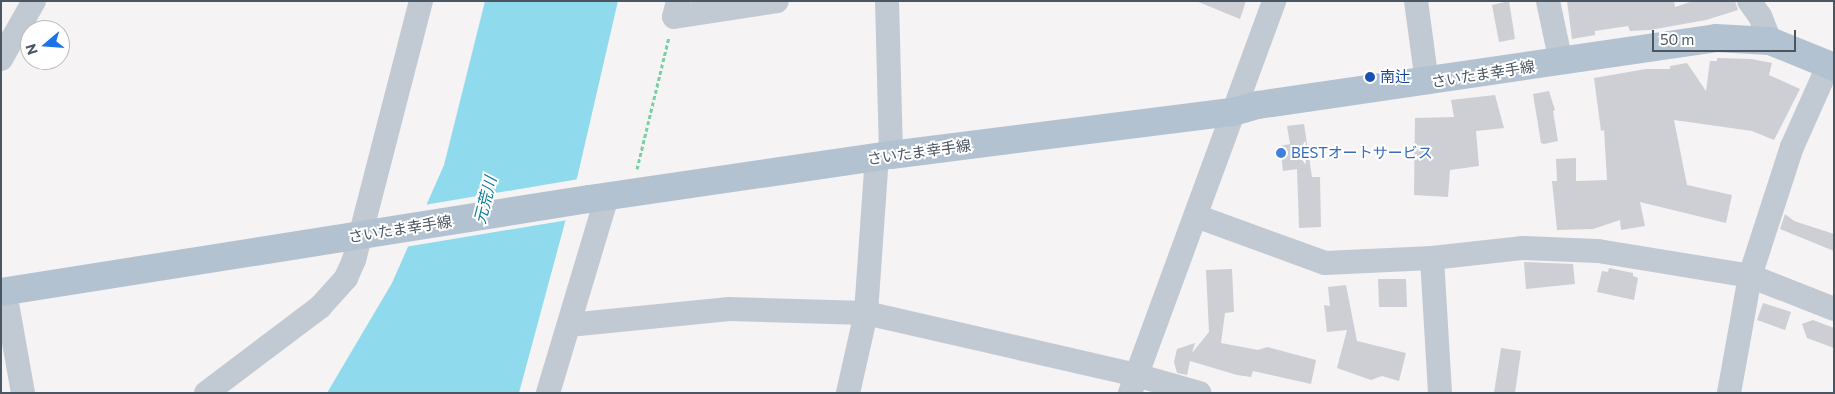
<!DOCTYPE html>
<html>
<head>
<meta charset="utf-8">
<style>
  body { margin:0 }
  #map { position:relative; width:1835px; height:394px; overflow:hidden; background:#f5f3f3; font-family:Commissioner,"Noto Sans JP",sans-serif }
  div>[style] { position:absolute }
  [style*='--x'] { left:calc(var(--x)*1px); top:calc(var(--y)*1px); width:calc(var(--w)*1px); rotate:calc(var(--a)*1deg) }
  .water>* { inset:0; background:#90daee }
  .pier>* { inset:0; background:#f5f3f3 }
  .building>* { inset:0; background:#cdcfd5 }
  .path>* { height:3px; margin-top:-1.5px; transform-origin:0; background:repeating-linear-gradient(90deg,#7ad0a6 0 4px,transparent 0 6.5px) }
  .minor>* { height:24px; margin:-12px; padding:0 12px; transform-origin:12px; border-radius:12px; background:#c1cad2 }
  .major>* { height:28px; margin:-14px; padding:0 14px; transform-origin:14px; border-radius:14px; background:#b3c2d1 }
  .dots>* { width:14px; height:14px; translate:-50% -50%; box-sizing:border-box; border:2px solid #fff; border-radius:50% }
  span { translate:-50% -50%; white-space:nowrap; text-align:center; line-height:1.15; -webkit-text-stroke:4px #fff; paint-order:stroke }
  .street-label { font-size:15px; color:#4a5661 }
  .transit-label { font-size:15px; color:#164399 }
  .left { translate:0 -50%; text-align:left }
  .shop-label { font-size:15px; color:#366cbe }
  .water-label { font-size:16px; color:#0c7c9b; font-style:italic }
  .frame { position:absolute; inset:0; border:2px solid #4a5661; pointer-events:none }
  .north { position:absolute; left:20px; top:20px; width:50px; height:50px; box-sizing:border-box; background:#fff; border:1px solid #b7bbc0; border-radius:50%; rotate:252deg; font-size:14px; font-weight:700; line-height:20px; text-align:center; color:#4a5661 }
  .north::after { content:''; display:block; margin:auto; width:18px; height:22px; background:#1a73e8; clip-path:polygon(50% 0,100% 100%,50% 72%,0 100%) }
  .scale { position:absolute; left:1652px; top:30px; width:144px; height:22px; box-sizing:border-box; border:2px solid #4a5661; border-top:0; padding-left:6px; font-size:15px; line-height:18px; white-space:nowrap; color:#4a5661; -webkit-text-stroke:4px #fff; paint-order:stroke }
</style>
</head>
<body>
<div id="map">
  <div class="water">
    <div style="clip-path:polygon(485px 1px,618px 1px,578px 174px,519px 393px,327px 393px,392px 283px,444px 165px)"></div>
  </div>
  <div class="pier">
    <div style="clip-path:polygon(579px 179px,568px 220px,405px 247px,424px 205px)"></div>
  </div>
  <div class="building">
    <div style="clip-path:polygon(1196px 1px,1246px 1px,1240px 19px)"></div>
    <div style="clip-path:polygon(1509px 1px,1515px 39px,1499px 42px,1492px 5px)"></div>
    <div style="clip-path:polygon(1567px 1px,1674px 1px,1675px 7px,1693px 1px,1735px 1px,1738px 10px,1706px 20px,1650px 30px,1630px 31px,1628px 26px,1595px 31px,1595px 35px,1572px 39px)"></div>
    <div style="clip-path:polygon(1717px 58px,1751px 59px,1772px 63px,1769px 75px,1800px 89px,1774px 140px,1752px 131px,1674px 120px,1687px 185px,1732px 195px,1726px 223px,1640px 202px,1645px 226px,1621px 230px,1620px 220px,1593px 229px,1557px 230px,1552px 181px,1557px 181px,1556px 159px,1576px 158px,1576px 181px,1607px 180px,1604px 130px,1601px 131px,1594px 78px,1646px 69px,1670px 69px,1670px 66px,1687px 63px,1706px 91px,1710px 61px,1717px 61px)"></div>
    <div style="clip-path:polygon(1549px 91px,1555px 110px,1553px 111px,1558px 141px,1544px 144px,1541px 143px,1533px 94px)"></div>
    <div style="clip-path:polygon(1495px 95px,1504px 128px,1476px 131px,1479px 166px,1450px 170px,1448px 197px,1414px 195px,1415px 118px,1454px 117px,1451px 100px)"></div>
    <div style="clip-path:polygon(1304px 124px,1312px 177px,1320px 177px,1321px 227px,1299px 228px,1297px 169px,1283px 171px,1280px 146px,1290px 144px,1287px 126px)"></div>
    <div style="clip-path:polygon(1785px 214px,1794px 221px,1834px 234px,1834px 251px,1780px 229px)"></div>
    <div style="clip-path:polygon(1524px 262px,1573px 264px,1575px 284px,1526px 289px)"></div>
    <div style="clip-path:polygon(1609px 268px,1633px 273px,1633px 276px,1638px 278px,1634px 300px,1597px 292px,1602px 271px,1608px 272px)"></div>
    <div style="clip-path:polygon(1232px 269px,1234px 312px,1225px 313px,1221px 343px,1258px 350px,1267px 347px,1316px 360px,1311px 384px,1253px 371px,1251px 377px,1237px 375px,1190px 361px,1187px 375px,1177px 373px,1174px 362px,1177px 349px,1195px 343px,1192px 353px,1209px 332px,1206px 270px)"></div>
    <div style="clip-path:polygon(1378px 279px,1406px 279px,1407px 307px,1379px 307px)"></div>
    <div style="clip-path:polygon(1346px 285px,1357px 341px,1406px 353px,1399px 381px,1382px 376px,1371px 380px,1337px 368px,1347px 330px,1327px 332px,1324px 305px,1330px 306px,1328px 287px)"></div>
    <div style="clip-path:polygon(1763px 303px,1791px 312px,1785px 330px,1757px 320px)"></div>
    <div style="clip-path:polygon(1813px 320px,1834px 328px,1834px 348px,1807px 338px,1802px 324px)"></div>
    <div style="clip-path:polygon(1501px 348px,1521px 351px,1515px 393px,1494px 393px)"></div>
  </div>
  <div class="path">
    <div style="--x:637;--y:169;--w:136;--a:-76.4"></div>
  </div>
  <div class="minor">
    <div style="--x:678;--y:1;--w:16;--a:104"></div>
    <div style="--x:674;--y:17;--w:104;--a:-8.8"></div>
    <div style="--x:887;--y:1;--w:154;--a:88.5"></div>
    <div style="--x:1416;--y:1;--w:82;--a:82.3"></div>
    <div style="--x:1548;--y:1;--w:62;--a:78"></div>
    <div style="--x:1749;--y:1;--w:19;--a:54"></div>
    <div style="--x:1760;--y:16;--w:27;--a:68"></div>
    <div style="--x:1;--y:59;--w:67;--a:-60.4"></div>
    <div style="--x:1196;--y:216;--w:137;--a:20"></div>
    <div style="--x:1325;--y:263;--w:107;--a:-2.7"></div>
    <div style="--x:1432;--y:258;--w:92;--a:-6.3"></div>
    <div style="--x:1523;--y:248;--w:75;--a:2.3"></div>
    <div style="--x:1598;--y:251;--w:154;--a:9.3"></div>
    <div style="--x:1750;--y:276;--w:90;--a:21.4"></div>
    <div style="--x:1432;--y:258;--w:135;--a:86.6"></div>
    <div style="--x:5;--y:292;--w:103;--a:79.9"></div>
    <div style="--x:569;--y:325;--w:161;--a:-5.7"></div>
    <div style="--x:729;--y:309;--w:137;--a:1.7"></div>
    <div style="--x:866;--y:313;--w:277;--a:12.9"></div>
    <div style="--x:1136;--y:375;--w:66;--a:15.9"></div>
    <div style="--x:206;--y:393;--w:143;--a:-37"></div>
    <div style="--x:320;--y:307;--w:39;--a:-48"></div>
    <div style="--x:346;--y:278;--w:20;--a:-66"></div>
    <div style="--x:354;--y:260;--w:268;--a:-75.5"></div>
    <div style="--x:548;--y:393;--w:206;--a:-73.3"></div>
    <div style="--x:848;--y:393;--w:82;--a:-77.3"></div>
    <div style="--x:866;--y:313;--w:156;--a:-86"></div>
    <div style="--x:1130;--y:393;--w:418;--a:-69.8"></div>
    <div style="--x:1729;--y:393;--w:119;--a:-79.8"></div>
    <div style="--x:1750;--y:276;--w:136;--a:-72"></div>
    <div style="--x:1792;--y:147;--w:91;--a:-66"></div>
  </div>
  <div class="major">
    <div style="--x:1;--y:292;--w:595;--a:-8.99"></div>
    <div style="--x:589;--y:199;--w:305;--a:-8.3"></div>
    <div style="--x:891;--y:155;--w:345;--a:-7.2"></div>
    <div style="--x:1233;--y:112;--w:26;--a:-16"></div>
    <div style="--x:1258;--y:105;--w:463;--a:-8.3"></div>
    <div style="--x:1716;--y:38;--w:54;--a:3.2"></div>
    <div style="--x:1770;--y:41;--w:69;--a:22.1"></div>
  </div>
  <div class="dots">
    <div style="left:1370px;top:77px;background:#1a4fb4"></div>
    <div style="left:1281px;top:153px;background:#3f7fe0"></div>
  </div>
  <div class="street-label">
    <span style="left:1483px;top:74px;rotate:-9deg">さいたま幸手線</span>
    <span style="left:919px;top:152px;rotate:-8deg">さいたま幸手線</span>
    <span style="left:400px;top:229px;rotate:-9deg">さいたま幸手線</span>
  </div>
  <div class="transit-label">
    <span class="left" style="left:1380px;top:77px">南辻</span>
  </div>
  <div class="shop-label">
    <span class="left" style="left:1291px;top:153px">BESTオートサービス</span>
  </div>
  <div class="water-label">
    <span style="left:485px;top:200px;rotate:-76deg">元荒川</span>
  </div>
  <div class="frame"></div>
  <div class="north">N</div>
  <div class="scale">50 m</div>
</div>
</body>
</html>
